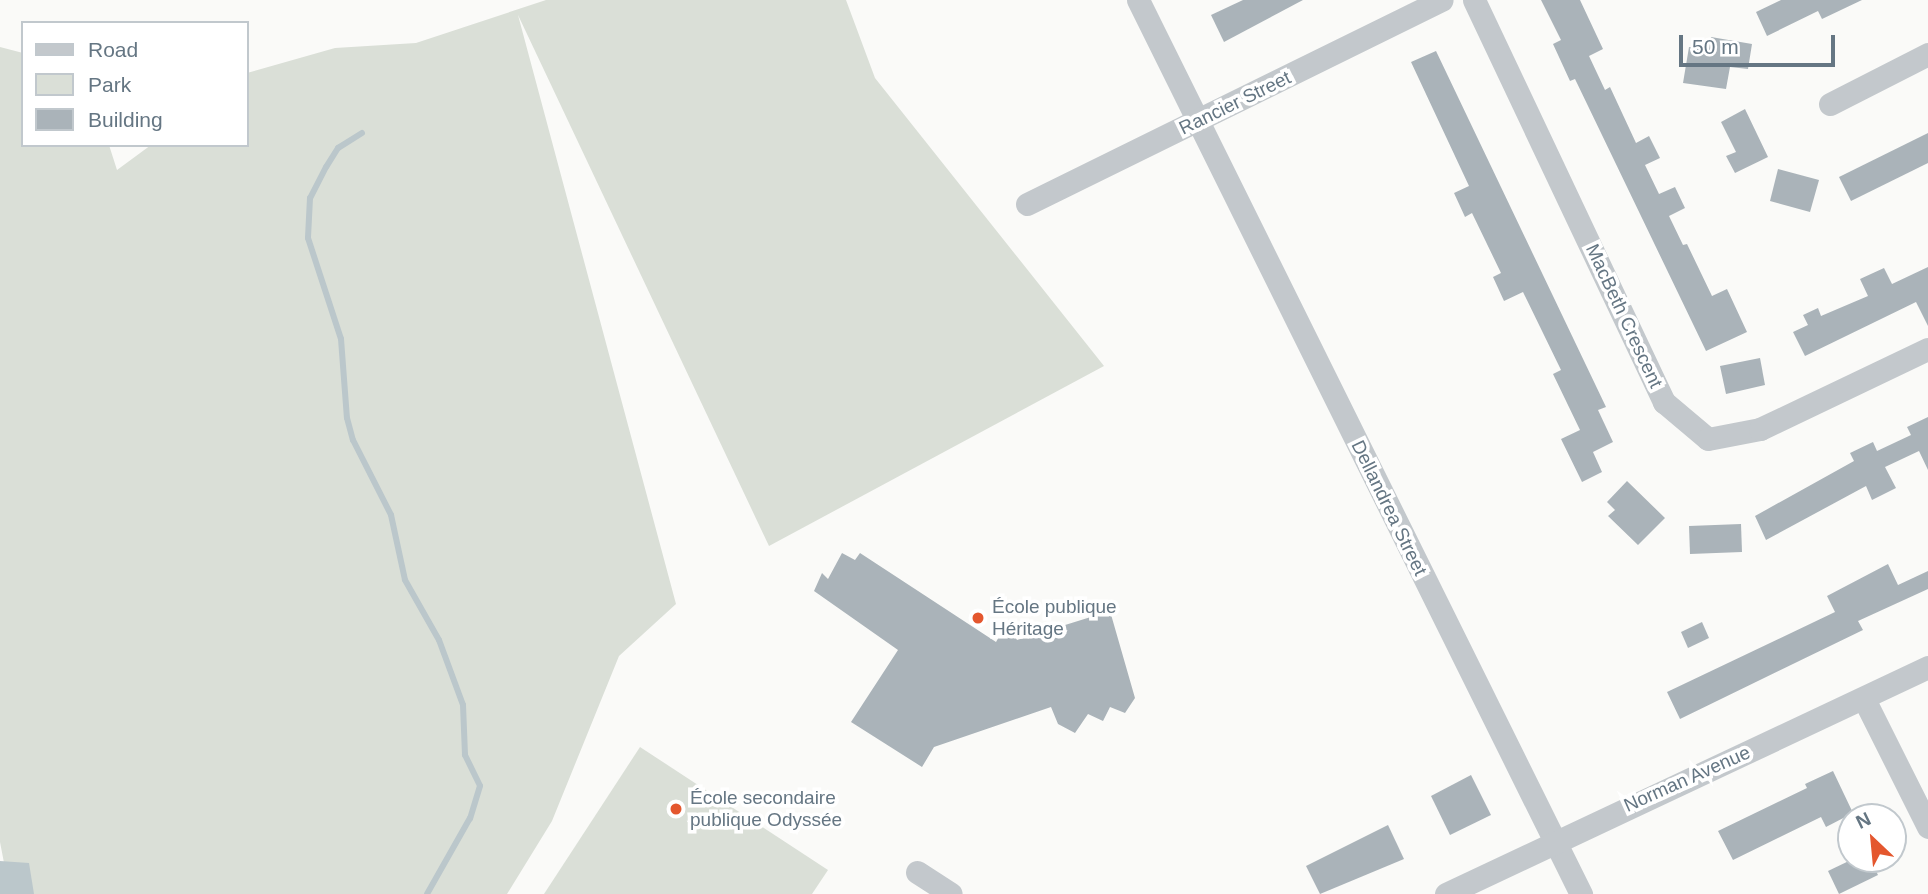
<!DOCTYPE html>
<html>
<head>
<meta charset="utf-8">
<style>
  body { margin:0 }
  #map { position:relative; width:1928px; height:894px; overflow:hidden; background:#fafaf8; font-family:Helvetica,sans-serif }
  div>[style] { position:absolute }
  [style*='--x'] { left:calc(var(--x)*1px); top:calc(var(--y)*1px); width:calc(var(--w)*1px); rotate:calc(var(--a)*1deg) }
  .green>* { inset:0; background:#dadfd7 }
  .water>* { inset:0; background:#bbc7cb }
  .stream>* { height:6px; margin:-3px; padding:0 3px; transform-origin:3px; border-radius:3px; background:#bbc7cb }
  .building>* { inset:0; background:#aab3b9 }
  .minor>* { height:23px; margin:-11.5px; padding:0 11.5px; transform-origin:11.5px; border-radius:11.5px; background:#c3c8cc }
  .dots>* { width:19px; height:19px; translate:-50% -50%; box-sizing:border-box; border:4px solid #fff; border-radius:50% }
  span { translate:-50% -50%; white-space:nowrap; text-align:center; line-height:1.15; -webkit-text-stroke:7px #fff; paint-order:stroke }
  .street-label { font-size:19px; color:#657683 }
  .poi-label { font-size:19px; color:#657683 }
  .left { translate:0 -50%; text-align:left }
  .legend { position:absolute; left:21px; top:21px; width:228px; height:126px; box-sizing:border-box; background:#fff; border:2px solid #c1c8cd; margin:0; padding:9px 12px; list-style:none; font-size:21px; color:#657683 }
  .legend li { display:flex; align-items:center; gap:14px; height:35px }
  .legend b { width:35px; border:2px solid #c1c8cd }
  .north { position:absolute; left:1837px; top:803px; width:70px; height:70px; box-sizing:border-box; background:#fff; border:2px solid #c1c8cd; border-radius:50%; rotate:334deg; font-size:19px; font-weight:700; line-height:28px; text-align:center; color:#657683 }
  .north::after { content:''; display:block; margin:auto; width:24px; height:32px; background:#e4572e; clip-path:polygon(50% 0,100% 100%,50% 72%,0 100%) }
  .scale { position:absolute; left:1679px; top:35px; width:156px; height:32px; box-sizing:border-box; border:4px solid #657683; border-top:0; padding-left:9px; font-size:21px; line-height:24px; white-space:nowrap; color:#657683; -webkit-text-stroke:5px #fff; paint-order:stroke }
</style>
</head>
<body>
<div id="map">
  <div class="green">
    <div style="clip-path:polygon(546px 0,846px 0,875px 78px,1104px 366px,769px 546px,518px 15px,676px 604px,619px 656px,552px 821px,507px 894px,10px 894px,0 842px,0 47px,23px 53px,23px 145px,109px 145px,117px 170px,151px 145px,247px 145px,247px 73px,335px 48px,416px 43px)"></div>
    <div style="clip-path:polygon(640px 747px,828px 870px,812px 894px,544px 894px)"></div>
  </div>
  <div class="water">
    <div style="clip-path:polygon(0 861px,29px 863px,34px 894px,0 894px)"></div>
  </div>
  <div class="stream">
    <div style="--x:362;--y:133;--w:28;--a:148"></div>
    <div style="--x:338;--y:148;--w:22;--a:122"></div>
    <div style="--x:326;--y:167;--w:35;--a:117"></div>
    <div style="--x:310;--y:198;--w:40;--a:92.9"></div>
    <div style="--x:308;--y:238;--w:106;--a:71.9"></div>
    <div style="--x:341;--y:339;--w:79;--a:85.7"></div>
    <div style="--x:347;--y:418;--w:23;--a:75"></div>
    <div style="--x:353;--y:440;--w:84;--a:63.1"></div>
    <div style="--x:391;--y:515;--w:66;--a:77.8"></div>
    <div style="--x:405;--y:580;--w:69;--a:60.5"></div>
    <div style="--x:439;--y:640;--w:69;--a:69.7"></div>
    <div style="--x:463;--y:705;--w:50;--a:87.7"></div>
    <div style="--x:465;--y:755;--w:34;--a:64"></div>
    <div style="--x:480;--y:786;--w:34;--a:107"></div>
    <div style="--x:470;--y:818;--w:87;--a:119.5"></div>
  </div>
  <div class="building">
    <div style="clip-path:polygon(1243px 0,1303px 0,1224px 42px,1211px 15px)"></div>
    <div style="clip-path:polygon(1541px 0,1580px 0,1603px 49px,1589px 56px,1605px 90px,1610px 87px,1636px 143px,1649px 136px,1660px 158px,1645px 165px,1659px 194px,1675px 187px,1685px 208px,1669px 216px,1683px 245px,1687px 244px,1712px 296px,1727px 289px,1747px 332px,1706px 351px,1575px 79px,1570px 81px,1553px 44px,1561px 40px)"></div>
    <div style="clip-path:polygon(1781px 0,1862px 0,1822px 19px,1818px 11px,1767px 36px,1756px 12px)"></div>
    <div style="clip-path:polygon(1711px 37px,1752px 44px,1748px 69px,1730px 67px,1726px 89px,1683px 83px,1689px 47px,1709px 50px)"></div>
    <div style="clip-path:polygon(1436px 51px,1606px 407px,1598px 410px,1613px 442px,1593px 452px,1602px 472px,1582px 482px,1561px 439px,1580px 430px,1553px 374px,1561px 370px,1523px 292px,1504px 301px,1493px 277px,1501px 273px,1472px 213px,1465px 217px,1454px 193px,1469px 186px,1411px 62px)"></div>
    <div style="clip-path:polygon(1745px 109px,1768px 157px,1735px 173px,1726px 156px,1736px 152px,1721px 122px)"></div>
    <div style="clip-path:polygon(1928px 133px,1928px 163px,1851px 201px,1839px 177px)"></div>
    <div style="clip-path:polygon(1778px 169px,1819px 180px,1810px 212px,1770px 201px)"></div>
    <div style="clip-path:polygon(1928px 267px,1928px 326px,1916px 302px,1805px 356px,1793px 332px,1808px 325px,1803px 315px,1818px 308px,1821px 316px,1868px 296px,1860px 279px,1884px 268px,1892px 284px)"></div>
    <div style="clip-path:polygon(1760px 358px,1765px 385px,1726px 394px,1720px 366px)"></div>
    <div style="clip-path:polygon(1928px 417px,1928px 470px,1919px 451px,1885px 467px,1896px 488px,1872px 500px,1866px 486px,1766px 540px,1755px 516px,1854px 461px,1850px 453px,1873px 442px,1877px 451px,1911px 435px,1907px 427px)"></div>
    <div style="clip-path:polygon(1627px 481px,1665px 518px,1638px 545px,1608px 516px,1615px 510px,1607px 502px)"></div>
    <div style="clip-path:polygon(1741px 524px,1742px 552px,1690px 554px,1689px 526px)"></div>
    <div style="clip-path:polygon(842px 553px,855px 560px,860px 553px,996px 642px,1007px 623px,1017px 640px,1110px 611px,1135px 698px,1125px 713px,1110px 707px,1103px 721px,1088px 714px,1075px 733px,1058px 724px,1051px 707px,934px 747px,922px 767px,851px 722px,898px 650px,814px 591px,822px 573px,828px 579px)"></div>
    <div style="clip-path:polygon(1888px 564px,1898px 585px,1928px 571px,1928px 589px,1858px 621px,1863px 630px,1680px 719px,1667px 692px,1835px 612px,1827px 596px)"></div>
    <div style="clip-path:polygon(1702px 622px,1709px 638px,1688px 648px,1681px 632px)"></div>
    <div style="clip-path:polygon(1833px 771px,1853px 813px,1826px 827px,1821px 817px,1733px 860px,1718px 831px,1807px 788px,1805px 784px)"></div>
    <div style="clip-path:polygon(1471px 775px,1491px 815px,1450px 835px,1431px 796px)"></div>
    <div style="clip-path:polygon(1388px 825px,1404px 859px,1320px 894px,1306px 866px)"></div>
    <div style="clip-path:polygon(1853px 859px,1870px 859px,1878px 875px,1839px 894px,1828px 871px)"></div>
  </div>
  <div class="minor">
    <div style="--x:1138;--y:0;--w:998;--a:63.64"></div>
    <div style="--x:1474;--y:0;--w:445;--a:64.7"></div>
    <div style="--x:1664;--y:402;--w:57;--a:40.1"></div>
    <div style="--x:1708;--y:439;--w:53;--a:-10.9"></div>
    <div style="--x:1760;--y:429;--w:186;--a:-25.5"></div>
    <div style="--x:1830;--y:104;--w:110;--a:-27"></div>
    <div style="--x:1027;--y:204;--w:462;--a:-26.2"></div>
    <div style="--x:1864;--y:699;--w:143;--a:63.4"></div>
    <div style="--x:917;--y:872;--w:40;--a:32.9"></div>
    <div style="--x:1446;--y:894;--w:533;--a:-25.22"></div>
  </div>
  <div class="dots">
    <div style="left:978px;top:618px;background:#e4572e"></div>
    <div style="left:676px;top:809px;background:#e4572e"></div>
  </div>
  <div class="street-label">
    <span style="left:1235px;top:103px;rotate:-26deg">Rancier Street</span>
    <span style="left:1624px;top:316px;rotate:65deg">MacBeth Crescent</span>
    <span style="left:1389px;top:508px;rotate:64deg">Dellandrea Street</span>
    <span style="left:1687px;top:779px;rotate:-24deg">Norman Avenue</span>
  </div>
  <div class="poi-label">
    <span class="left" style="left:992px;top:618px">École publique<br>Héritage</span>
    <span class="left" style="left:690px;top:809px">École secondaire<br>publique Odyssée</span>
  </div>
  <ul class="legend">
  <li><b style="height:9px;background:#c3c8cc"></b>Road</li>
  <li><b style="height:19px;background:#dadfd7"></b>Park</li>
  <li><b style="height:19px;background:#aab3b9"></b>Building</li>
  </ul>
  <div class="north">N</div>
  <div class="scale">50 m</div>
</div>
</body>
</html>
